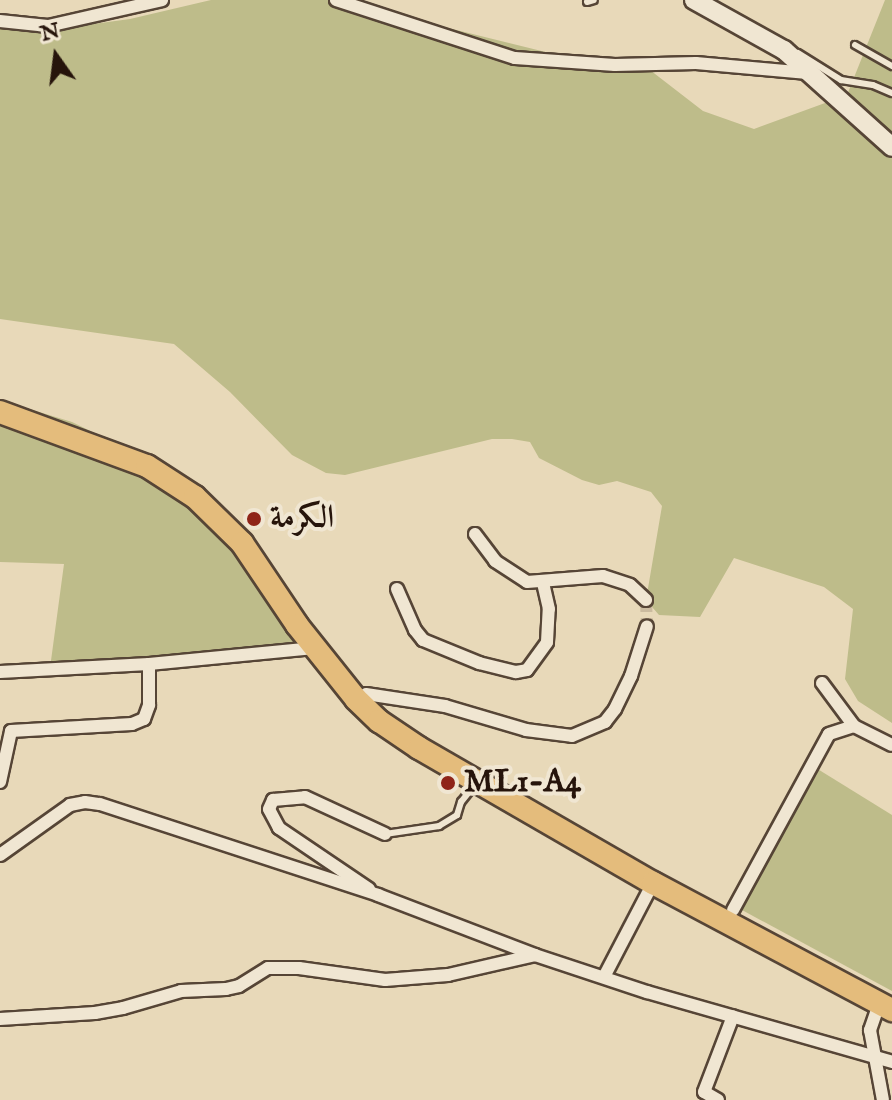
<!DOCTYPE html>
<html>
<head>
<meta charset="utf-8">
<style>
  body { margin:0 }
  #map { position:relative; width:892px; height:1100px; overflow:hidden; background:#e8d9b9; font-family:"IM FELL English",Amiri,serif }
  div>[style] { position:absolute }
  [style*='--x'] { left:calc(var(--x)*1px); top:calc(var(--y)*1px); width:calc(var(--w)*1px); rotate:calc(var(--a)*1deg) }
  .green>* { inset:0; background:#bebc8a }
  .street-tunnel>* { height:12px; margin-top:-6px; transform-origin:0; background:repeating-linear-gradient(90deg,#cbbb9f 0 12px,transparent 0 18px) }
  .roads { filter:drop-shadow(2px 0 #564536) drop-shadow(-2px 0 #564536) drop-shadow(0 2px #564536) drop-shadow(0 -2px #564536) }
  .lane>* { height:6px; margin:-3px; padding:0 3px; transform-origin:3px; border-radius:3px; background:#f0e6d2 }
  .street>* { height:12px; margin:-6px; padding:0 6px; transform-origin:6px; border-radius:6px; background:#f0e6d2 }
  .secondary>* { height:18px; margin:-9px; padding:0 9px; transform-origin:9px; border-radius:9px; background:#f0e6d2 }
  .highway>* { height:22px; margin:-11px; padding:0 11px; transform-origin:11px; border-radius:11px; background:#e4bc7c }
  .dots>* { width:22px; height:22px; translate:-50% -50%; box-sizing:border-box; border:4px solid #f0e6d2; border-radius:50% }
  span { translate:-50% -50%; white-space:nowrap; text-align:center; line-height:1.15; -webkit-text-stroke:8px #f0e6d2; paint-order:stroke }
  .poi-label { font-size:32px; color:#26140b; font-weight:700 }
  .left { translate:0 -50%; text-align:left }
  .north { position:absolute; left:16px; top:16px; width:80px; height:80px; -webkit-text-stroke:6px #f0e6d2; paint-order:stroke; rotate:346deg; font-size:22px; font-weight:700; line-height:32px; text-align:center; color:#26140b }
  .north::after { content:''; display:block; margin:auto; width:28px; height:36px; background:#26140b; clip-path:polygon(50% 0,100% 100%,50% 72%,0 100%) }
</style>
</head>
<body>
<div id="map">
  <div class="green">
    <div style="clip-path:polygon(211px 0,335px 0,578px 60px,637px 60px,703px 111px,754px 129px,847px 95px,885px 0,892px 0,892px 723px,858px 701px,845px 679px,853px 609px,824px 587px,734px 558px,700px 617px,659px 615px,646px 600px,662px 506px,651px 492px,617px 481px,599px 485px,582px 480px,539px 458px,530px 442px,512px 439px,492px 439px,345px 475px,326px 473px,292px 455px,230px 392px,174px 344px,0 319px,0 24px,49px 30px,130px 19px)"></div>
    <div style="clip-path:polygon(0 400px,72px 422px,189px 479px,299px 648px,50px 668px,64px 564px,0 562px)"></div>
    <div style="clip-path:polygon(816px 768px,892px 815px,892px 991px,742px 910px)"></div>
  </div>
  <div class="street-tunnel">
    <div style="--x:646;--y:600;--w:26;--a:88"></div>
  </div>
  <div class="roads">
    <div class="lane">
      <div style="--x:587;--y:2;--w:7;--a:-16"></div>
      <div style="--x:855;--y:45;--w:43;--a:29.6"></div>
      <div style="--x:798;--y:53;--w:51;--a:32.1"></div>
      <div style="--x:841;--y:80;--w:32;--a:9"></div>
      <div style="--x:873;--y:85;--w:21;--a:23"></div>
      <div style="--x:385;--y:834;--w:55;--a:-8.4"></div>
      <div style="--x:439;--y:826;--w:21;--a:-31"></div>
      <div style="--x:457;--y:815;--w:14;--a:-73"></div>
      <div style="--x:461;--y:802;--w:22;--a:-51"></div>
    </div>
    <div class="street">
      <div style="--x:336;--y:0;--w:188;--a:18"></div>
      <div style="--x:515;--y:58;--w:100;--a:4"></div>
      <div style="--x:615;--y:65;--w:81;--a:-1.4"></div>
      <div style="--x:696;--y:63;--w:112;--a:5.1"></div>
      <div style="--x:0;--y:21;--w:48;--a:5.9"></div>
      <div style="--x:48;--y:26;--w:117;--a:-12.8"></div>
      <div style="--x:475;--y:534;--w:34;--a:53"></div>
      <div style="--x:495;--y:561;--w:38;--a:33"></div>
      <div style="--x:527;--y:582;--w:76;--a:-4.5"></div>
      <div style="--x:603;--y:576;--w:28;--a:18"></div>
      <div style="--x:630;--y:585;--w:22;--a:43"></div>
      <div style="--x:397;--y:589;--w:45;--a:66.3"></div>
      <div style="--x:415;--y:630;--w:13;--a:51"></div>
      <div style="--x:423;--y:640;--w:61;--a:22.3"></div>
      <div style="--x:479;--y:663;--w:38;--a:14"></div>
      <div style="--x:516;--y:672;--w:11;--a:-10"></div>
      <div style="--x:527;--y:670;--w:34;--a:-54"></div>
      <div style="--x:547;--y:642;--w:33;--a:-87"></div>
      <div style="--x:549;--y:609;--w:27;--a:-103"></div>
      <div style="--x:0;--y:672;--w:149;--a:-3.1"></div>
      <div style="--x:149;--y:664;--w:166;--a:-5.5"></div>
      <div style="--x:822;--y:683;--w:54;--a:53.3"></div>
      <div style="--x:366;--y:694;--w:80;--a:8.6"></div>
      <div style="--x:445;--y:706;--w:84;--a:16.5"></div>
      <div style="--x:526;--y:730;--w:46;--a:7.4"></div>
      <div style="--x:572;--y:736;--w:36;--a:-23"></div>
      <div style="--x:605;--y:722;--w:16;--a:-52"></div>
      <div style="--x:615;--y:709;--w:37;--a:-64"></div>
      <div style="--x:631;--y:676;--w:52;--a:-72.3"></div>
      <div style="--x:0;--y:782;--w:52;--a:-77.8"></div>
      <div style="--x:11;--y:731;--w:121;--a:-3.3"></div>
      <div style="--x:132;--y:724;--w:13;--a:-23"></div>
      <div style="--x:144;--y:719;--w:15;--a:-70"></div>
      <div style="--x:149;--y:705;--w:41;--a:-90"></div>
      <div style="--x:0;--y:855;--w:86;--a:-35.5"></div>
      <div style="--x:70;--y:805;--w:15;--a:-11"></div>
      <div style="--x:85;--y:802;--w:15;--a:8"></div>
      <div style="--x:100;--y:804;--w:293;--a:18.1"></div>
      <div style="--x:378;--y:895;--w:168;--a:20.9"></div>
      <div style="--x:535;--y:955;--w:118;--a:18.3"></div>
      <div style="--x:647;--y:992;--w:255;--a:15.9"></div>
      <div style="--x:369;--y:889;--w:109;--a:-145.9"></div>
      <div style="--x:279;--y:828;--w:21;--a:-118"></div>
      <div style="--x:269;--y:809;--w:10;--a:-66"></div>
      <div style="--x:273;--y:800;--w:32;--a:-5"></div>
      <div style="--x:305;--y:797;--w:88;--a:24.8"></div>
      <div style="--x:733;--y:910;--w:200;--a:-61.4"></div>
      <div style="--x:829;--y:734;--w:26;--a:-18"></div>
      <div style="--x:854;--y:726;--w:42;--a:26.6"></div>
      <div style="--x:604;--y:977;--w:106;--a:-62.5"></div>
      <div style="--x:879;--y:1004;--w:28;--a:109"></div>
      <div style="--x:870;--y:1030;--w:71;--a:79.5"></div>
      <div style="--x:0;--y:1019;--w:95;--a:-3.6"></div>
      <div style="--x:95;--y:1013;--w:28;--a:-10"></div>
      <div style="--x:123;--y:1008;--w:60;--a:-16.3"></div>
      <div style="--x:181;--y:991;--w:45;--a:-2.5"></div>
      <div style="--x:226;--y:989;--w:13;--a:-13"></div>
      <div style="--x:239;--y:986;--w:34;--a:-32"></div>
      <div style="--x:268;--y:968;--w:31;--a:0"></div>
      <div style="--x:299;--y:968;--w:87;--a:7.9"></div>
      <div style="--x:385;--y:980;--w:63;--a:-4.5"></div>
      <div style="--x:448;--y:975;--w:89;--a:-12.9"></div>
      <div style="--x:718;--y:1100;--w:16;--a:-150"></div>
      <div style="--x:704;--y:1092;--w:81;--a:-69.1"></div>
    </div>
    <div class="secondary">
      <div style="--x:694;--y:0;--w:103;--a:29.1"></div>
      <div style="--x:784;--y:50;--w:145;--a:41.9"></div>
    </div>
    <div class="highway">
      <div style="--x:0;--y:412;--w:157;--a:20.2"></div>
      <div style="--x:147;--y:466;--w:57;--a:32.9"></div>
      <div style="--x:195;--y:497;--w:66;--a:44.4"></div>
      <div style="--x:242;--y:543;--w:99;--a:56.1"></div>
      <div style="--x:297;--y:625;--w:95;--a:51.4"></div>
      <div style="--x:356;--y:699;--w:32;--a:44"></div>
      <div style="--x:379;--y:721;--w:48;--a:34"></div>
      <div style="--x:419;--y:748;--w:270;--a:30"></div>
      <div style="--x:653;--y:883;--w:271;--a:28"></div>
    </div>
  </div>
  <div class="dots">
    <div style="left:254px;top:519px;background:#8f2418"></div>
    <div style="left:448px;top:783px;background:#8f2418"></div>
  </div>
  <div class="poi-label">
    <span class="left" style="left:270px;top:519px">الكرمة</span>
    <span class="left" style="left:464px;top:783px">ML1-A4</span>
  </div>
  <div class="north">N</div>
</div>
</body>
</html>
